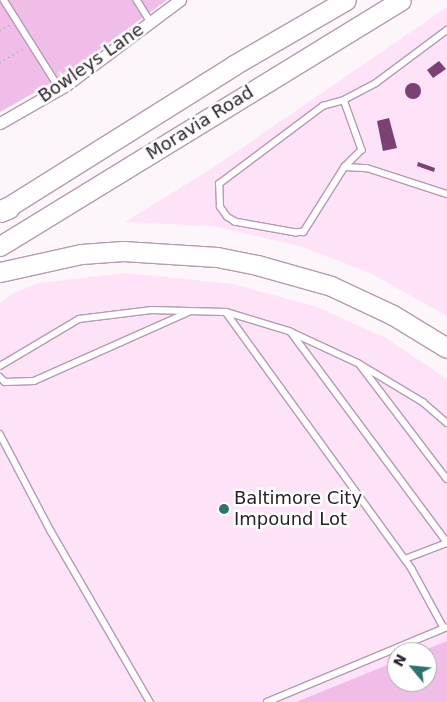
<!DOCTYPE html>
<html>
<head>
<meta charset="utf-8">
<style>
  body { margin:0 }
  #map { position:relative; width:447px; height:702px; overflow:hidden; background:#fcf6fb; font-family:"DejaVu Sans",sans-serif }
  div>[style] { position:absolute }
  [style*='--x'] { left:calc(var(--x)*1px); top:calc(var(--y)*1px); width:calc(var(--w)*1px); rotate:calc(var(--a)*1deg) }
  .built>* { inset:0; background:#fde2f8 }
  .green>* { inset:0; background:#f0bde8 }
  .building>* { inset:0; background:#7b4074 }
  .round { border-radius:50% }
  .path>* { height:2px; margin-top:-1px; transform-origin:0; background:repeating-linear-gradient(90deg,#b8b0b7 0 1px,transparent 0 5px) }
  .roads { filter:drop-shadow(1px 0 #b59bb1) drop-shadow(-1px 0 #b59bb1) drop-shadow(0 1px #b59bb1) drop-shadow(0 -1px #b59bb1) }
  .service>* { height:5.5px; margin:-2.75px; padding:0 2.75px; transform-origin:2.75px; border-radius:2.75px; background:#fff }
  .minor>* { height:11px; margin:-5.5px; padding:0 5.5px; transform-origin:5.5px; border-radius:5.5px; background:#fff }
  .primary>* { height:19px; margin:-9.5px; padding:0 9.5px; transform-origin:9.5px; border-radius:9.5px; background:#fff }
  .motorway>* { height:21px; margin:-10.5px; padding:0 10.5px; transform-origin:10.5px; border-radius:10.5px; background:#fff }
  .dots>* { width:14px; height:14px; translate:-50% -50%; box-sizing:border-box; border:2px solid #fff; border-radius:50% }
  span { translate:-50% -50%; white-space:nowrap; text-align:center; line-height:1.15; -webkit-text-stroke:5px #fff; paint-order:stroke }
  .street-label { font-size:18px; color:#2c222b }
  .poi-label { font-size:18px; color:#2c222b }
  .left { translate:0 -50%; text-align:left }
  .north { position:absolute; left:387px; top:642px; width:50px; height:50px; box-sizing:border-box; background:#fff; border:1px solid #aba7aa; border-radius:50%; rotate:298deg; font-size:14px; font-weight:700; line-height:20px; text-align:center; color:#2c222b }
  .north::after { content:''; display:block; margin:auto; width:18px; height:22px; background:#2a736e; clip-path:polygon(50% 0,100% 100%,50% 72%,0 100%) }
</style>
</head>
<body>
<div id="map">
  <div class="built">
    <div style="clip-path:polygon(447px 7px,447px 316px,368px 272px,299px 246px,213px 226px,125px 222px,214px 167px)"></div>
    <div style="clip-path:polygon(126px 273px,233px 284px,317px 307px,386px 338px,447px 379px,447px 641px,419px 652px,397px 652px,397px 661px,296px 702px,0 702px,0 303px,10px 295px,39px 283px)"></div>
  </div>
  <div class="green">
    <div style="clip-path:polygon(0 0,167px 0,60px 78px,0 112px)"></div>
    <div style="clip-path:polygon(447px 641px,447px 702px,296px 702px,397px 661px,397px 682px,427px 682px,427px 652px,419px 652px)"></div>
  </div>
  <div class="building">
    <div style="clip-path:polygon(439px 61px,446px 69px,433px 78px,427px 70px)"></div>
    <div class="round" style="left:405px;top:83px;width:16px;height:16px"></div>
    <div style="clip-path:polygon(389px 118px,397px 148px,383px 151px,377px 121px)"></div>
    <div style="clip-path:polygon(418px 162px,435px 168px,434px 172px,417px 166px)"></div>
  </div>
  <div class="path">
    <div style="--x:0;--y:31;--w:12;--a:-31"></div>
    <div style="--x:0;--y:63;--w:29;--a:-31"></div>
  </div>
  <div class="roads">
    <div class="service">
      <div style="--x:4;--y:0;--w:105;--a:57.8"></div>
      <div style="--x:137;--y:0;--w:26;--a:58"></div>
      <div style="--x:344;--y:100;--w:53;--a:70.2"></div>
      <div style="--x:362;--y:150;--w:24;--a:135"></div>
      <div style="--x:345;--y:167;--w:77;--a:122.2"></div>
      <div style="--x:304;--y:232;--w:8;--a:173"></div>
      <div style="--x:296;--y:233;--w:62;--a:-169.8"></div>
      <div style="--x:235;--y:222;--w:9;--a:-148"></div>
      <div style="--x:227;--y:217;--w:12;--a:-125"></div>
      <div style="--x:220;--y:207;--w:23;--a:-92"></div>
      <div style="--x:219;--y:184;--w:130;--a:-36.9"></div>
      <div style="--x:323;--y:106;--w:22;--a:-16"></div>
      <div style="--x:344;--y:100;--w:36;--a:-28"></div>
      <div style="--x:376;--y:83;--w:89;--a:-36.7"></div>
      <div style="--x:345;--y:167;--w:22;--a:3"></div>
      <div style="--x:367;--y:168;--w:84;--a:18"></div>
      <div style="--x:226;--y:312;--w:317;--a:54.1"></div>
      <div style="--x:412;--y:569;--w:67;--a:61.5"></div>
      <div style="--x:291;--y:332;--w:262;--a:53.4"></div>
      <div style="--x:0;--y:366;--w:92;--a:-30.7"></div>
      <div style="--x:79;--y:319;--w:73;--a:-7.1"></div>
      <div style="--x:151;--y:310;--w:75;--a:1.5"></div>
      <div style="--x:226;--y:312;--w:66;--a:16.8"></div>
      <div style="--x:289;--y:331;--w:76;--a:24.9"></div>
      <div style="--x:358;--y:363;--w:76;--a:31"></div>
      <div style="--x:423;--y:402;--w:32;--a:41"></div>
      <div style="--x:361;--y:366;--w:142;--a:52.7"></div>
      <div style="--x:0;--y:377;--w:7;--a:45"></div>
      <div style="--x:5;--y:382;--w:29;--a:-2"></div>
      <div style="--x:34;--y:381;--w:170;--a:-24"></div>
      <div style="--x:0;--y:434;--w:110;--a:62.3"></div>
      <div style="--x:51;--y:531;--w:198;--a:59.9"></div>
      <div style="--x:405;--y:559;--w:45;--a:-20.9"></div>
      <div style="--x:267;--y:702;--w:193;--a:-22.6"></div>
    </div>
    <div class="minor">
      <div style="--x:0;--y:123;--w:76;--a:-29.9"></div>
      <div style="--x:66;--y:85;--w:142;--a:-36.7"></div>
    </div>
    <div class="primary">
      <div style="--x:0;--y:212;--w:276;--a:-32.1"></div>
      <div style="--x:234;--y:65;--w:129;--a:-30.1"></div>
      <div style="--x:0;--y:246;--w:470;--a:-31.5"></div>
      <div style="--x:0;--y:272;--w:83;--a:-12.5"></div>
      <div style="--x:81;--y:254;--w:42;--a:-4.1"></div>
      <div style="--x:123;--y:251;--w:94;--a:3.7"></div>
      <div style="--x:217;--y:257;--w:41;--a:11.3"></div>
      <div style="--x:257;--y:265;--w:77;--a:15.8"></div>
      <div style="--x:331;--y:286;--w:68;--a:25.1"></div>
      <div style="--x:393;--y:315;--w:63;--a:31.4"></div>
    </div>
    <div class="motorway">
      <div style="--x:0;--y:211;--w:9;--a:-21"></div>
    </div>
  </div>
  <div class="dots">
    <div style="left:224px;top:509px;background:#2a736e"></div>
  </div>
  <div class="street-label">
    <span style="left:91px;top:63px;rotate:-35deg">Bowleys Lane</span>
    <span style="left:200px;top:123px;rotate:-32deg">Moravia Road</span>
  </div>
  <div class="poi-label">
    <span class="left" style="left:234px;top:509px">Baltimore City<br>Impound Lot</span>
  </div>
  <div class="north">N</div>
</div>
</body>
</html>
